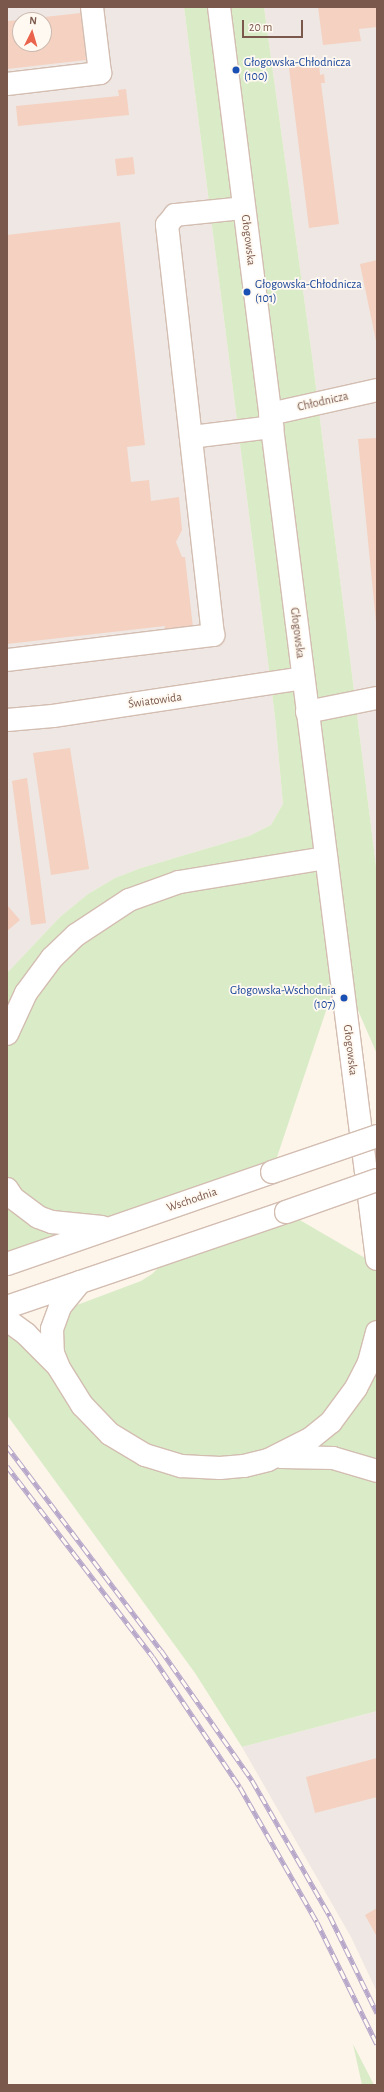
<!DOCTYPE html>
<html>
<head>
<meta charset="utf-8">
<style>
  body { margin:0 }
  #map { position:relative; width:384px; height:2092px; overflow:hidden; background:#fdf4ea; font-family:"Alegreya Sans",sans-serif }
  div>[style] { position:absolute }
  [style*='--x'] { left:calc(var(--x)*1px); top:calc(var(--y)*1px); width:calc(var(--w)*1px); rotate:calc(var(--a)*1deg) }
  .industrial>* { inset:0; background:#efe7e3 }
  .green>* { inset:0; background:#d9ecc7 }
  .building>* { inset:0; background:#f4d1c0 }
  .roads { filter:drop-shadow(1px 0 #d3bdb1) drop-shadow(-1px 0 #d3bdb1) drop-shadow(0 1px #d3bdb1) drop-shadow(0 -1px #d3bdb1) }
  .minor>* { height:22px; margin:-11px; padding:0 11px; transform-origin:11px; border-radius:11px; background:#fff }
  .rail>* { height:4.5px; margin-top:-2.25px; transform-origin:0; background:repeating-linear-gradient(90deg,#fff9f1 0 9px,#b6a6c9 0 18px); box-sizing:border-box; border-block:1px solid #b6a6c9 }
  .bridges { filter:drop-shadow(1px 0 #d3bdb1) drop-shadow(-1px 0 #d3bdb1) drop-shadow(0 1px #d3bdb1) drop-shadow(0 -1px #d3bdb1) }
  .minor-bridge>* { height:22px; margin:-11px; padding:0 11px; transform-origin:11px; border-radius:11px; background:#fff }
  .dots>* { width:11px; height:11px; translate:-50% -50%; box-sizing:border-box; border:2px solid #fff9f1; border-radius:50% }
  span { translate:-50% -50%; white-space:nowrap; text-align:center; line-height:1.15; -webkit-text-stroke:3.5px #fff9f1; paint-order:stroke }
  .transit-label { font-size:12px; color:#164399 }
  .left { translate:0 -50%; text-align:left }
  .right { translate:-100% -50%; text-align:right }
  .street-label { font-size:12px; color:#7a584b }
  .frame { position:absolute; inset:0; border:8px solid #7a584b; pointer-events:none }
  .north { position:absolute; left:12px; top:12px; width:40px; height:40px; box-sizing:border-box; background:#fff9f1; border:1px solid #cab9af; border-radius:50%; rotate:5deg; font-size:11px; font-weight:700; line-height:16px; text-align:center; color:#7a584b }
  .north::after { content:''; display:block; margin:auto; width:14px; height:18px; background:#ea634c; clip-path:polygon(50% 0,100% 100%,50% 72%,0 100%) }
  .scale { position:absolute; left:242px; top:20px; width:61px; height:18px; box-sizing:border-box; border:2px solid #7a584b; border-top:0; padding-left:5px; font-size:12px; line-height:14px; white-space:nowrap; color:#7a584b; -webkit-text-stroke:3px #fff9f1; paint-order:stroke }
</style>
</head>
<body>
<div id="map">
  <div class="industrial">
    <div style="clip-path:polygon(evenodd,7px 7px,184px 7px,275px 717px,283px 804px,271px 825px,249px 836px,141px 868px,115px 878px,88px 894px,60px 917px,7px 973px,7px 7px,20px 20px,44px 20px,44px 44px,20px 44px,20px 20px)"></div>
    <div style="clip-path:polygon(264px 7px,377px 7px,377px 874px,312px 356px)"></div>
    <div style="clip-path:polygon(377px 1711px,377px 1992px,351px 1937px,242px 1747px)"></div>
  </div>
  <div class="green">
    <div style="clip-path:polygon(184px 7px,264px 7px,312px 356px,377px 874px,377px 1054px,340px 969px,272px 1172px,7px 1264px,7px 973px,60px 917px,88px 894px,115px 878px,141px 868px,249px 836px,271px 825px,283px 804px,275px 717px)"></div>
    <div style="clip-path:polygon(286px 1212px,377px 1265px,377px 1711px,242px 1747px,195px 1673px,7px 1415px,7px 1320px,56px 1351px,69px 1308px,141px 1281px,152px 1274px,173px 1254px)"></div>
    <div style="clip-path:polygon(349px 2036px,353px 2044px,374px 2085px,362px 2085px,353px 2044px)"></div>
  </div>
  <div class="building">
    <div style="clip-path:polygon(318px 7px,377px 7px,377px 27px,359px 29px,361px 41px,323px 45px)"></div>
    <div style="clip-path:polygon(81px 13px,86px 60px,7px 69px,7px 21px,20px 20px,20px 44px,44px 44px,44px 20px,26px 19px)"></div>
    <div style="clip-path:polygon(319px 64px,320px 75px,324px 74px,325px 83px,321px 83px,339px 224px,309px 228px,289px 68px)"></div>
    <div style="clip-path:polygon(126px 89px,129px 115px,18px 126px,16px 106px,119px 96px,118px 90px)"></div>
    <div style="clip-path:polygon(133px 157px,135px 174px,117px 176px,115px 159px)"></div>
    <div style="clip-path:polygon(120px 222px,145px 445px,127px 447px,131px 482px,149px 480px,151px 501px,179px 497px,182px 530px,176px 542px,182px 557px,185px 557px,193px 628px,164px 631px,165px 626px,7px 644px,7px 235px)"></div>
    <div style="clip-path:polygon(377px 260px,377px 341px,376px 341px,360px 264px)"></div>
    <div style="clip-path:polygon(377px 438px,377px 622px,376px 622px,358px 439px)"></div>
    <div style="clip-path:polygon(70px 748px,89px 869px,51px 875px,33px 753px)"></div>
    <div style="clip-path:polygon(27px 778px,46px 923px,31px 925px,12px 781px)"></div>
    <div style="clip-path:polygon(7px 905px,20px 920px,7px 931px)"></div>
    <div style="clip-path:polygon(377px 1758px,377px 1797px,315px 1813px,306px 1777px)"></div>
    <div style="clip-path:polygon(377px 1908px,377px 1937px,365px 1915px)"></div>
  </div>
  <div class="roads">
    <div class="minor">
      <div style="--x:219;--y:7;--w:1262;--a:82.81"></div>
      <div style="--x:7;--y:84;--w:94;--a:-6.7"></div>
      <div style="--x:100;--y:73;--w:66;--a:-96.9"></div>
      <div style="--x:270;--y:414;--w:110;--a:-12.6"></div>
      <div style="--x:191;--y:437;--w:82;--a:-7"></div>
      <div style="--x:7;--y:660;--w:208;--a:-6.9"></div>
      <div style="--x:213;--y:635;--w:413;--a:-96.4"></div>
      <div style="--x:167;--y:225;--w:13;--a:-51"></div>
      <div style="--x:175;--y:215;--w:69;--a:-5.8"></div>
      <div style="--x:307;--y:712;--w:71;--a:-11.3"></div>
      <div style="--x:7;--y:720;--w:46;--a:-5"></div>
      <div style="--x:53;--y:716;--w:253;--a:-8.6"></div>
      <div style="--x:7;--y:1034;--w:45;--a:-65.1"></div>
      <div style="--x:26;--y:993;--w:44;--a:-53.4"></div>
      <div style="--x:52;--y:958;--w:33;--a:-44"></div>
      <div style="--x:76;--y:935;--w:64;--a:-33.4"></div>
      <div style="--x:129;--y:900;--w:53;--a:-19.8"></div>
      <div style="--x:179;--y:882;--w:149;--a:-9.3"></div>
      <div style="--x:7;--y:1189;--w:11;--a:56"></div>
      <div style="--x:13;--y:1198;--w:31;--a:37"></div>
      <div style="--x:38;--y:1217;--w:15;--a:20"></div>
      <div style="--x:52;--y:1222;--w:50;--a:5.7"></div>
      <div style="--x:7;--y:1264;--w:281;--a:-19.1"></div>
      <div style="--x:80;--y:1282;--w:32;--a:129"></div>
      <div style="--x:60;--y:1307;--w:23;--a:110"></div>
      <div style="--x:52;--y:1329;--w:24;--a:88"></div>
      <div style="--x:53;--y:1353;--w:16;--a:68"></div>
      <div style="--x:59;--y:1368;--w:44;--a:58.1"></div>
      <div style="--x:82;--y:1405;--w:40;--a:46"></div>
      <div style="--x:110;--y:1434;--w:41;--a:31"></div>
      <div style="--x:145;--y:1455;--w:38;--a:17"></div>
      <div style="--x:181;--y:1466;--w:39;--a:3"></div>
      <div style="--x:220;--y:1468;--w:24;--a:-5"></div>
      <div style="--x:244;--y:1466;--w:25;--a:-14"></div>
      <div style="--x:268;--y:1460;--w:47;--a:-26.6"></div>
      <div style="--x:310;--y:1439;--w:27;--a:-39"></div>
      <div style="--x:331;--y:1422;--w:42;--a:-53.7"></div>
      <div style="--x:356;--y:1388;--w:29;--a:-63"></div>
      <div style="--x:369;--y:1362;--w:31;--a:-75"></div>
      <div style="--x:7;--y:1307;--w:295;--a:-18.8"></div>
      <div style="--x:7;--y:1320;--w:24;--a:36"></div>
      <div style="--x:26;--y:1334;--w:44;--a:45"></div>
      <div style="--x:282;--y:1457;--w:51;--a:1.1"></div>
      <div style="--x:333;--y:1458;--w:46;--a:16.5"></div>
    </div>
  </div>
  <div class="rail">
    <div style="--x:7;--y:1446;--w:256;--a:53"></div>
    <div style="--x:161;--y:1650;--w:159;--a:55"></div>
    <div style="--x:252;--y:1780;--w:157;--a:60.2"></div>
    <div style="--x:330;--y:1916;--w:108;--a:64.1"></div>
    <div style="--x:7;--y:1466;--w:240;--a:52.6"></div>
    <div style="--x:153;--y:1657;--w:156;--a:56.2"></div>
    <div style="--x:240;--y:1787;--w:155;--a:60.3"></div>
    <div style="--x:317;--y:1922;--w:136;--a:63.8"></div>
  </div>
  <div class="bridges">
    <div class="minor-bridge">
      <div style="--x:272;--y:1172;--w:111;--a:-18.9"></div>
      <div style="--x:286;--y:1212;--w:96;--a:-19.4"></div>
    </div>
  </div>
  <div class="dots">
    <div style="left:236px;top:70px;background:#1a4fb4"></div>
    <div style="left:247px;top:292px;background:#1a4fb4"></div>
    <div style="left:344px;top:998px;background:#1a4fb4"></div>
  </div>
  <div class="transit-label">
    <span class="left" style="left:244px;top:70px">Głogowska-Chłodnicza<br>(100)</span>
    <span class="left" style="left:255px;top:292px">Głogowska-Chłodnicza<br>(101)</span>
    <span class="right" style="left:336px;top:998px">Głogowska-Wschodnia<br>(107)</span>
  </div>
  <div class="street-label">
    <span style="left:248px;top:240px;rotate:83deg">Głogowska</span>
    <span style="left:323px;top:402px;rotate:-13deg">Chłodnicza</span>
    <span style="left:297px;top:633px;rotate:83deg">Głogowska</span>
    <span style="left:155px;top:701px;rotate:-8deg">Światowida</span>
    <span style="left:350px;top:1050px;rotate:83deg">Głogowska</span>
    <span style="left:192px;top:1200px;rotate:-19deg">Wschodnia</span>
  </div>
  <div class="frame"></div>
  <div class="north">N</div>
  <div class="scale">20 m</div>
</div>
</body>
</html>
